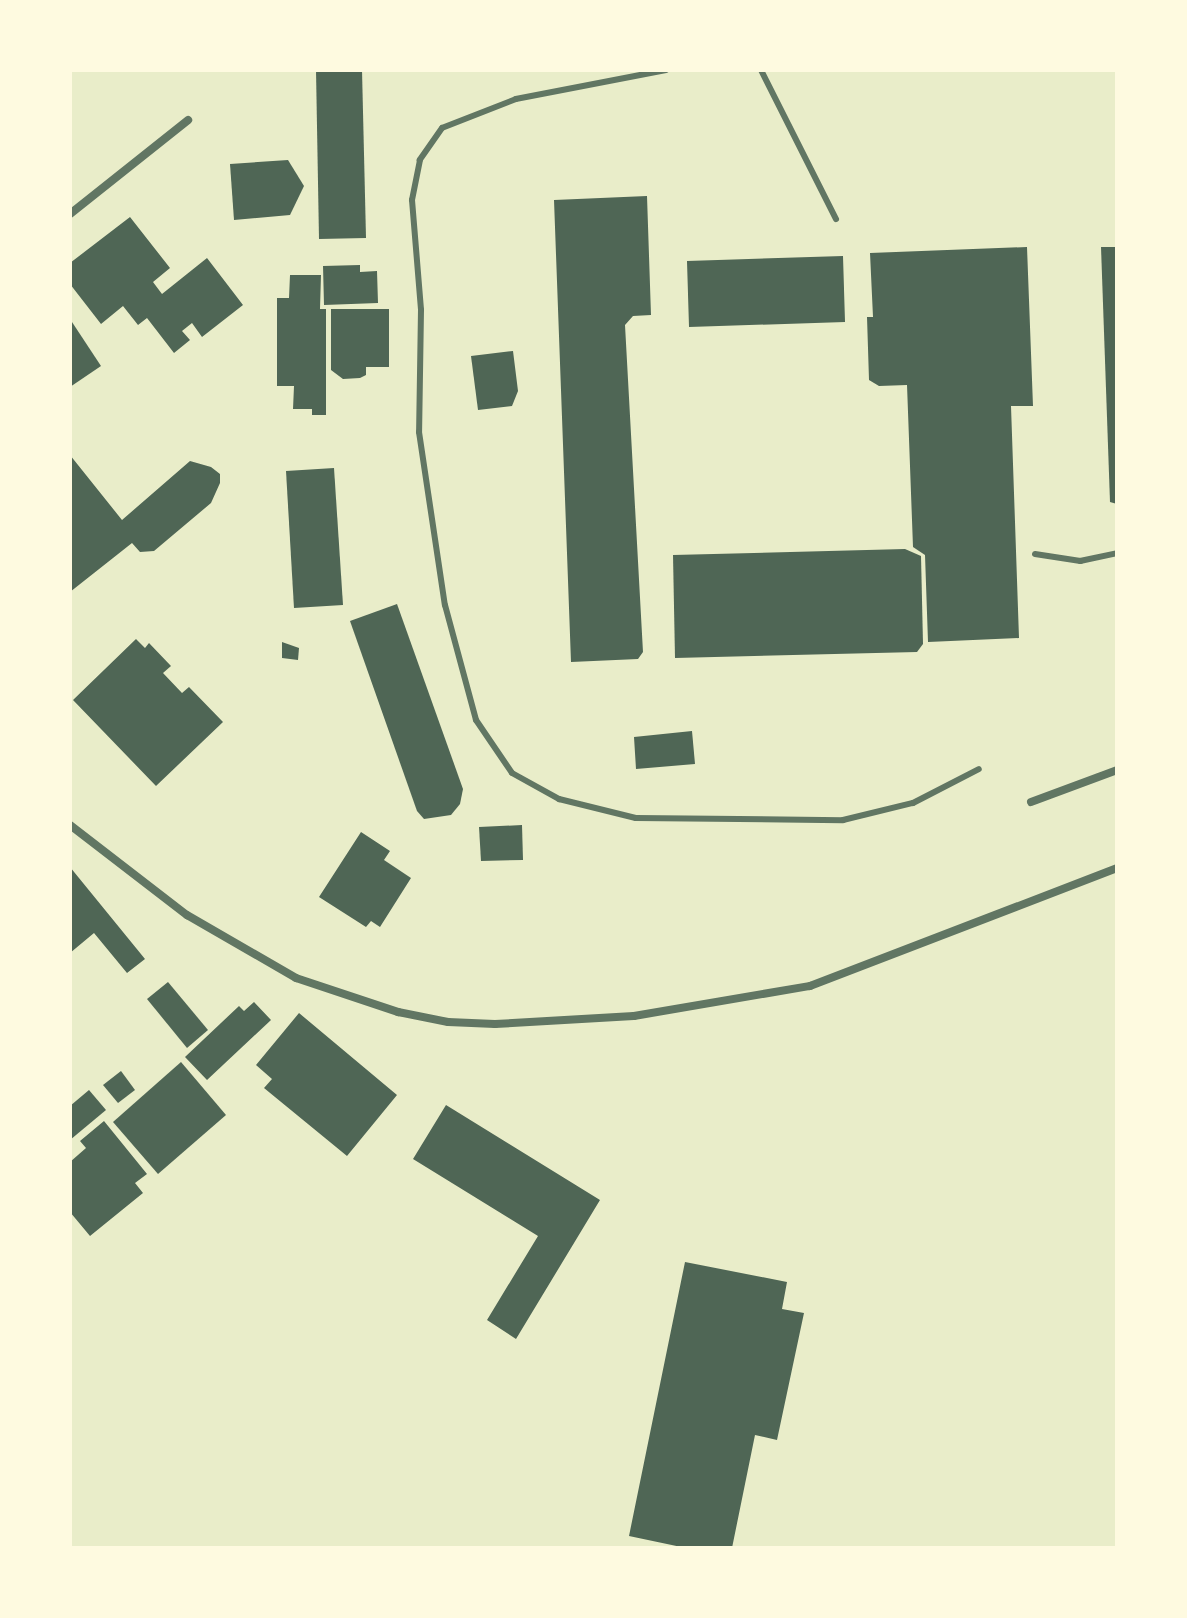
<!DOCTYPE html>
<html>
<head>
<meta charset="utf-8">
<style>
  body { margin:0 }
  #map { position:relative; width:1187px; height:1618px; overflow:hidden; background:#e9edc9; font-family:"Fira Sans",sans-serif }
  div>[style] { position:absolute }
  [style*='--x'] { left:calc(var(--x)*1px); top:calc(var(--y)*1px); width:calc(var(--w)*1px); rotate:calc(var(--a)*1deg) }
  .building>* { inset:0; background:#4f6655 }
  .service>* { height:6px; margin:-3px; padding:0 3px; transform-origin:3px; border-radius:3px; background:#617663 }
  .minor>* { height:8px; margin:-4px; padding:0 4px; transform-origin:4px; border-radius:4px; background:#617663 }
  span { translate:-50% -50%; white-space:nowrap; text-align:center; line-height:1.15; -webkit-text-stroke:6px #fefae0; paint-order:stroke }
  .frame { position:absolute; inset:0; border:72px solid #fefae0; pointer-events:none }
</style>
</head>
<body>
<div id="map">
  <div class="building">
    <div style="clip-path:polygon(316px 70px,362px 70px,366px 238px,319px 239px)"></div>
    <div style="clip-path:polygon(288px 160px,304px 186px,290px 215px,234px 220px,230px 164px)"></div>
    <div style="clip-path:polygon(647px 196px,651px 315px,633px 316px,625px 325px,643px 652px,638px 659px,571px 662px,554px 200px)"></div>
    <div style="clip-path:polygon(130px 217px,170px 268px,153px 282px,162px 294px,207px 258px,243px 305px,202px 337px,192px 323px,182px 331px,190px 340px,174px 353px,147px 318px,138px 325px,123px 306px,101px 324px,70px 284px,70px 263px)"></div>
    <div style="clip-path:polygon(1027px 247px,1033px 406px,1011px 406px,1019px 638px,928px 642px,925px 555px,913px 547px,907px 385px,879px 386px,869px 380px,867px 317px,873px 317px,870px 253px)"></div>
    <div style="clip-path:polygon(1101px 247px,1117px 247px,1117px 504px,1110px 502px)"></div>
    <div style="clip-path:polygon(843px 256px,845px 322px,689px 327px,687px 261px)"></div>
    <div style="clip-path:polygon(360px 265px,360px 272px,377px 271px,378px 303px,324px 305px,323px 266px)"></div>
    <div style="clip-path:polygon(290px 275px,321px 275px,320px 309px,326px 309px,326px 415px,312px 415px,312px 409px,293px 409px,294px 386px,277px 386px,277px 298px,289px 298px)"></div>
    <div style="clip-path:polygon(331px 309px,389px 309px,389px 367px,366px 367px,366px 375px,360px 378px,343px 379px,331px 370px)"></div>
    <div style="clip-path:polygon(70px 319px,101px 366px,70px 387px)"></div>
    <div style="clip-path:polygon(513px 351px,518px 391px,512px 406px,478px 410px,471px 356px)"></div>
    <div style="clip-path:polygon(70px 455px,122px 520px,190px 461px,211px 467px,220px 474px,220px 483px,211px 503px,154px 551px,140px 552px,132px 543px,70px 592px)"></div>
    <div style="clip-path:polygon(334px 468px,343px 605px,294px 608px,286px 471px)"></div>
    <div style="clip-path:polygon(905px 549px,921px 556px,923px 644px,917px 652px,675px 658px,673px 555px)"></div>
    <div style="clip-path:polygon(397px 604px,463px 789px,460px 804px,451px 815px,424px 819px,417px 811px,350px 621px)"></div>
    <div style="clip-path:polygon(136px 639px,145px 648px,149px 643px,171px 666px,163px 673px,182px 693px,189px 687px,223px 722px,156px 786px,73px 700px)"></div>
    <div style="clip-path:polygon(282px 642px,299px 648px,298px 660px,282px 658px)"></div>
    <div style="clip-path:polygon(692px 731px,695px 764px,636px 769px,634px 737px)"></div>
    <div style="clip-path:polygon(522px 825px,523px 860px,481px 861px,479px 827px)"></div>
    <div style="clip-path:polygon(361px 832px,390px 851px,384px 860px,411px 878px,380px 927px,371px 921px,366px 927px,319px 897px)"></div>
    <div style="clip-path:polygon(70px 867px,145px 959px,127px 973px,94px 933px,70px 953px)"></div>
    <div style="clip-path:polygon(168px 982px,208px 1030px,187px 1048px,147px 999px)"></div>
    <div style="clip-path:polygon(254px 1002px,271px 1020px,207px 1080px,185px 1057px,239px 1006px,244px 1011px)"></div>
    <div style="clip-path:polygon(299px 1013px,397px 1095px,347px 1156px,264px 1088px,272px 1079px,256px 1065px)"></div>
    <div style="clip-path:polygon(181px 1062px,226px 1115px,158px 1174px,113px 1122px)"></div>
    <div style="clip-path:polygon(121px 1071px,135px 1090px,118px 1103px,103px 1085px)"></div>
    <div style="clip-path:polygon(89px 1090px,106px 1110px,70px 1140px,70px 1106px)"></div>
    <div style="clip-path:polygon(446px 1105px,600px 1200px,516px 1339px,487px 1320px,538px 1236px,413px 1159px)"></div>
    <div style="clip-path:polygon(104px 1121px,147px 1174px,135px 1183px,143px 1193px,90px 1236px,70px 1212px,70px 1162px,86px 1148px,80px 1141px)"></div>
    <div style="clip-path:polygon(685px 1262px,787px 1282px,782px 1309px,804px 1313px,777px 1440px,755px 1435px,732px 1548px,686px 1548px,629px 1536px)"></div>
  </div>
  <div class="service">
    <div style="--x:666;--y:70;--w:153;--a:169.1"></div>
    <div style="--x:516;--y:99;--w:79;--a:158.6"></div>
    <div style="--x:442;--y:128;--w:39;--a:125"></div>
    <div style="--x:420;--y:160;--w:41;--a:101.3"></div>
    <div style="--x:412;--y:200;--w:110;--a:85.3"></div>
    <div style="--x:421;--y:310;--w:122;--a:90.9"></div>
    <div style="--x:419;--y:432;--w:175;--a:81.5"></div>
    <div style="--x:445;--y:605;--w:119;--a:74.9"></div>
    <div style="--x:476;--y:720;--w:64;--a:55.8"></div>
    <div style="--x:512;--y:773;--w:54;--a:29"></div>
    <div style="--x:559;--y:799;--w:79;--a:13.9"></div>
    <div style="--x:636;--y:818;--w:207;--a:0.6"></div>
    <div style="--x:843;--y:820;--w:72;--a:-13.7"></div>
    <div style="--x:913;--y:803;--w:74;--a:-27.3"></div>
    <div style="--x:761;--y:70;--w:167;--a:63.3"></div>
    <div style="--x:1035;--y:554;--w:46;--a:8.8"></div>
    <div style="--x:1080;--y:561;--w:38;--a:-12"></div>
  </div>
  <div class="minor">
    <div style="--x:70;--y:214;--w:151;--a:-38.5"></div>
    <div style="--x:1031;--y:802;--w:92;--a:-20.4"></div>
    <div style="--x:70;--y:825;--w:148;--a:37.6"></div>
    <div style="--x:187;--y:915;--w:126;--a:30"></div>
    <div style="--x:296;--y:978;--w:108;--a:18.4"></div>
    <div style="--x:398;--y:1012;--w:51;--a:11.3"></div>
    <div style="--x:448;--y:1022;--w:47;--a:2.4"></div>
    <div style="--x:495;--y:1024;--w:139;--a:-3.3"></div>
    <div style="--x:634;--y:1016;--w:179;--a:-9.7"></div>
    <div style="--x:810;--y:986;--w:329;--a:-21"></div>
  </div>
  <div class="frame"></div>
</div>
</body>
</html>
